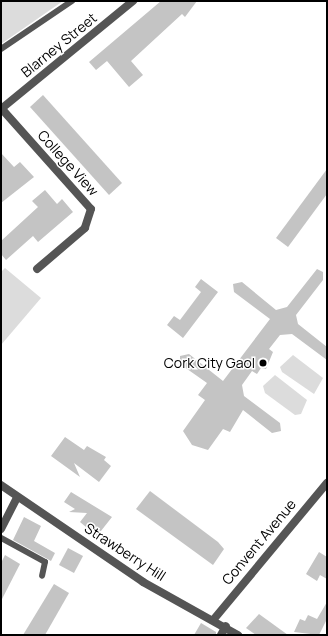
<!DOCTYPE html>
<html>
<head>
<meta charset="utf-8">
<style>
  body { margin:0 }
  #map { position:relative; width:328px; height:636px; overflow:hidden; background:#fff; font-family:Manrope,sans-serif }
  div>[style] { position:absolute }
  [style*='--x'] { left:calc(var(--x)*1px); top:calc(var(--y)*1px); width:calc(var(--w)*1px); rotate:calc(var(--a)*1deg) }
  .green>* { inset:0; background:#dcdcdc }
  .building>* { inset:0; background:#c4c4c4 }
  .lane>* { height:6px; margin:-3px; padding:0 3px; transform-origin:3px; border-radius:3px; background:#555 }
  .street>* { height:8px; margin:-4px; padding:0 4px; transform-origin:4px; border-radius:4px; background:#555 }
  .dots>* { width:11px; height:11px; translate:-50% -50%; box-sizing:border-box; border:2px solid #fff; border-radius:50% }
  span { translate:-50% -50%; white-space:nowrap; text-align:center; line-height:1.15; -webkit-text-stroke:3px #fff; paint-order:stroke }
  .street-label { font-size:14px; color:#000 }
  .poi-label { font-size:14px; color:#000 }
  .right { translate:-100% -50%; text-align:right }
  .frame { position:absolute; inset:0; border:2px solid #000; pointer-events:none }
</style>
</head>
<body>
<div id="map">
  <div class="green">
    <div style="clip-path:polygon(1px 1px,63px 1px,1px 44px)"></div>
    <div style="clip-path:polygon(5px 268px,41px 298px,1px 345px,1px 272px)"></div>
    <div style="clip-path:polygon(293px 355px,323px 378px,314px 394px,282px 372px,280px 367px)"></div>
    <div style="clip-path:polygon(275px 375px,307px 400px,301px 414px,295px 415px,265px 393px,263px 386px)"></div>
  </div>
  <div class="building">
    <div style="clip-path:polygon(161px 1px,197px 1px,185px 17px,182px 14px,131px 61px,143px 75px,129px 87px,107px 61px,96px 70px,89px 62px)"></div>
    <div style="clip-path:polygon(43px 95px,122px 183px,109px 195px,30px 107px)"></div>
    <div style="clip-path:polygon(1px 153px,14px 167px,20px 162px,34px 177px,1px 203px)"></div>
    <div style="clip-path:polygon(327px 169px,327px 194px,288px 247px,276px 238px)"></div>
    <div style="clip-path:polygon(45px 190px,57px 204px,62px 199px,73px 212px,38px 242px,33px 236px,6px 260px,1px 254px,1px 241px,38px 207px,32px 201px)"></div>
    <div style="clip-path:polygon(317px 269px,323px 272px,323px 280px,296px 315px,298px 324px,327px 347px,327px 360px,292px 334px,280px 335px,269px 349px,273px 352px,266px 369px,261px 368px,257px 374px,252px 371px,242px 385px,244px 396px,280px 423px,281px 431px,272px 433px,243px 410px,230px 432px,223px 429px,208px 450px,192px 445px,183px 431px,205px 400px,198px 395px,207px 383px,180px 364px,180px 356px,189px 354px,223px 381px,270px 319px,234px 292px,233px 284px,242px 282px,276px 310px,287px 307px)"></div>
    <div style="clip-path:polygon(201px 279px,218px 292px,183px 338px,167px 325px,174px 316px,180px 320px,201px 292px,195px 287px)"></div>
    <div style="clip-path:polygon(65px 437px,84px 450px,87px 446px,106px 457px,104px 460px,111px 466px,99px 482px,74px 463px,80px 477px,51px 456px)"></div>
    <div style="clip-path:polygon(150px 491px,218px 542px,224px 549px,213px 565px,136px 509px)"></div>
    <div style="clip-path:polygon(71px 492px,112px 517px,97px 536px,80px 522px,87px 513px,69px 512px,75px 509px,64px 502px)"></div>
    <div style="clip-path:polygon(24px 517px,41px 526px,34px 541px,55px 553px,51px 561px,13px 540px)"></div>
    <div style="clip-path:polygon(68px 548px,83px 556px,74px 573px,59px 565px)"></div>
    <div style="clip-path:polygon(319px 552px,327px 557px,327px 579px,320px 575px,317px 581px,306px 574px)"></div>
    <div style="clip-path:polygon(5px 555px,20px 564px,1px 601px,1px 563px)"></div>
    <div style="clip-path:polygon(54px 584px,69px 593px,45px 635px,23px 635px)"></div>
    <div style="clip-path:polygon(327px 602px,327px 619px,319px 635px,294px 632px,300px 619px,305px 621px,308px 615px,317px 619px)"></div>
    <div style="clip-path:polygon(259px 614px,288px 635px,256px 635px,246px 628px)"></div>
    <div style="clip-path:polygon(201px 623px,216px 632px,216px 635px,194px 635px)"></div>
  </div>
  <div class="lane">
    <div style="--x:1;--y:49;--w:86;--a:-34.1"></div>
    <div style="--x:1;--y:538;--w:50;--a:28.6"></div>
    <div style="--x:45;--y:562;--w:14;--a:102"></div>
  </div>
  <div class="street">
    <div style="--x:1;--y:108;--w:135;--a:48.3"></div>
    <div style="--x:91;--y:209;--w:20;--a:108"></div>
    <div style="--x:85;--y:228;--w:63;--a:139.5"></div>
    <div style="--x:1;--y:109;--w:171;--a:-39.3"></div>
    <div style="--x:1;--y:485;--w:172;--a:34.3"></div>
    <div style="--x:143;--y:582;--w:109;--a:29.2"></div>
    <div style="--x:1;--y:529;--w:35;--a:-63"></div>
    <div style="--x:214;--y:619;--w:177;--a:-50.3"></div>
    <div style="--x:221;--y:635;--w:10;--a:-61"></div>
  </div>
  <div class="dots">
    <div style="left:263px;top:363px;background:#000"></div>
  </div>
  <div class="street-label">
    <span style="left:59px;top:45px;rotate:-39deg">Blarney Street</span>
    <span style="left:68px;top:163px;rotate:48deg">College View</span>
    <span style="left:259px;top:542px;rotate:-50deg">Convent Avenue</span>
    <span style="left:125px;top:552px;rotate:33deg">Strawberry Hill</span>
  </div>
  <div class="poi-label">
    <span class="right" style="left:255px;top:363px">Cork City Gaol</span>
  </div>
  <div class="frame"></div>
</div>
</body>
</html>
